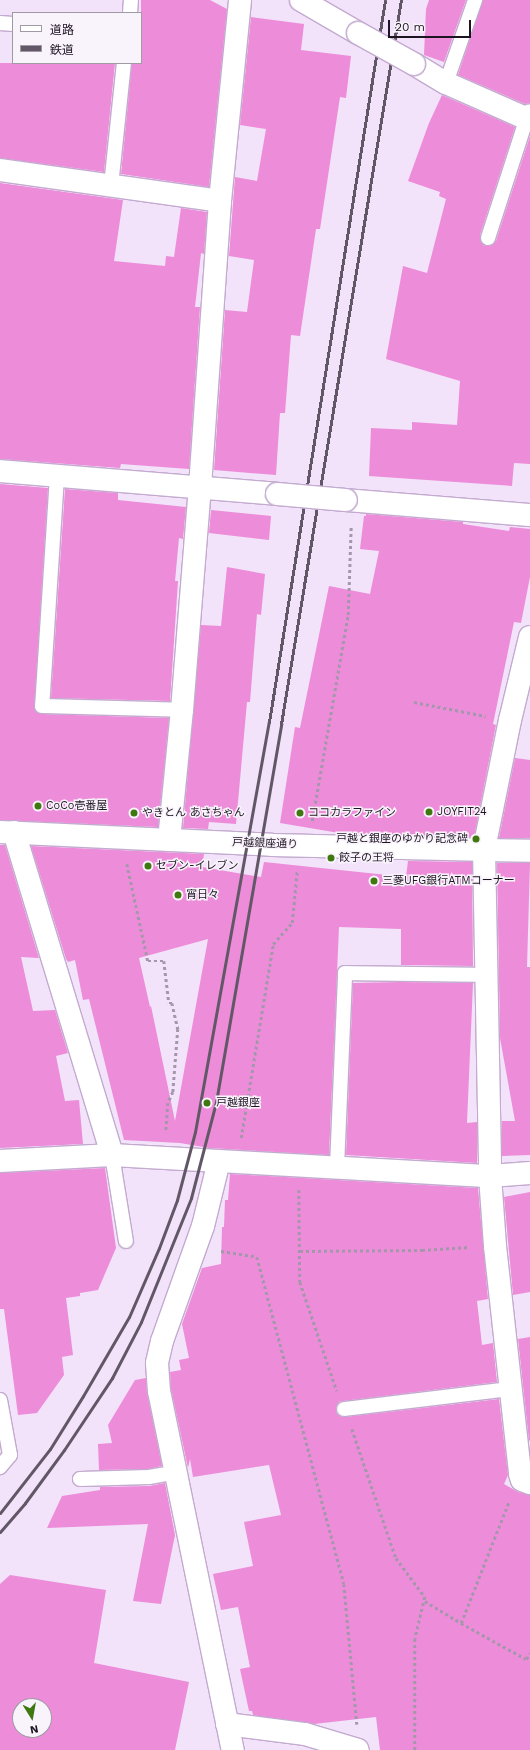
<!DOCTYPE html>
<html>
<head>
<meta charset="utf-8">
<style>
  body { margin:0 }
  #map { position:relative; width:530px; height:1750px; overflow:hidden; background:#f2e2fa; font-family:"Work Sans","Noto Sans JP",sans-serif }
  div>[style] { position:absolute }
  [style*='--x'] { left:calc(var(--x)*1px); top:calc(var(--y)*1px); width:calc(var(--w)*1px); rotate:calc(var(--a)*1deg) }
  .building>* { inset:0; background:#ed8cd9 }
  .path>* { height:2.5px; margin-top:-1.25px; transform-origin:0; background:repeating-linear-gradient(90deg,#a497ab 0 3px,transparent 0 6px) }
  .roads { filter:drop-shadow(1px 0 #c3aacf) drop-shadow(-1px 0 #c3aacf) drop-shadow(0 1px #c3aacf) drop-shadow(0 -1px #c3aacf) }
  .service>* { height:14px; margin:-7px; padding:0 7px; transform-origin:7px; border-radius:7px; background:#fff }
  .minor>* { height:22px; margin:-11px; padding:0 11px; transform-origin:11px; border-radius:11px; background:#fff }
  .tertiary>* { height:22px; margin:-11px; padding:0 11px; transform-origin:11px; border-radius:11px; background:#fff }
  .rail>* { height:3px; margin:-1.5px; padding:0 1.5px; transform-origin:1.5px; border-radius:1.5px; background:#625767 }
  .bridges { filter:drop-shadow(1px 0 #c3aacf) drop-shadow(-1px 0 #c3aacf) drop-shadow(0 1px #c3aacf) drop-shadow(0 -1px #c3aacf) }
  .minor-bridge>* { height:22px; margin:-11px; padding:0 11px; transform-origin:11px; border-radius:11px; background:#fff }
  .dots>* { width:11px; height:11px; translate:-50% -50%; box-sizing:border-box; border:2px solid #f9f4fc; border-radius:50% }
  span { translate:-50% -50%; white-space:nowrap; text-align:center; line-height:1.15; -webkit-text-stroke:3px #f9f4fc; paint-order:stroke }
  .poi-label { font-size:11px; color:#1d1421 }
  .left { translate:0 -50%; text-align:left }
  .right { translate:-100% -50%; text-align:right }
  .street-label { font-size:11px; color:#1d1421 }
  .legend { position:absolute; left:12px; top:12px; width:130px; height:52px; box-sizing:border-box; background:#f9f4fc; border:1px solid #a19aa4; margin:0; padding:5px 7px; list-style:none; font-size:12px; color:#1d1421 }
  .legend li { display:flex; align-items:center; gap:8px; height:20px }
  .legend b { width:20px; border:1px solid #a19aa4 }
  .north { position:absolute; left:12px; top:1698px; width:40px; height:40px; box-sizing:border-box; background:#f9f4fc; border:1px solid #a19aa4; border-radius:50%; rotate:169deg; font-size:11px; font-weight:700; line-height:16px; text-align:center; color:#1d1421 }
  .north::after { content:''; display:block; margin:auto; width:14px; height:18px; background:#3e780f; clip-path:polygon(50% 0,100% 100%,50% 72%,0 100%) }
  .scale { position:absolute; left:388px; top:20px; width:83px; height:18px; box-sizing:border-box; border:2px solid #1d1421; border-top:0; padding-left:5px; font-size:12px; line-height:14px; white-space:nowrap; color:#1d1421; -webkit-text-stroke:3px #f9f4fc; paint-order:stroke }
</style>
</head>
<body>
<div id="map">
  <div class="building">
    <div style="clip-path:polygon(141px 0,210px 0,227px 9px,209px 187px,121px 174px,132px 63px,141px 63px)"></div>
    <div style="clip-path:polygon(429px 0,466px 0,444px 62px,424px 55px,426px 9px)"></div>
    <div style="clip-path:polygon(483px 0,530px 0,530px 103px,525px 104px,458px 75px)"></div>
    <div style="clip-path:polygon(251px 17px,304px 24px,301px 50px,351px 56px,346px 98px,340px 97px,320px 229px,316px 229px,300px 336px,291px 335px,285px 413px,280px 413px,276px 475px,214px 470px,225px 310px,247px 312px,254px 260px,229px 256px,235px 177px,257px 181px,266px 129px,240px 125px)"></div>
    <div style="clip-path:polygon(0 63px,115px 63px,104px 172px,0 158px)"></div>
    <div style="clip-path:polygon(442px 95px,515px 127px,480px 235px,480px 240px,485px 246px,490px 246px,496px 241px,530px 136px,530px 464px,514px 463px,512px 486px,369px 476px,371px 428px,412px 430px,412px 422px,457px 425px,460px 381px,386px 359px,403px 266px,427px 273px,446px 199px,439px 196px,440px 192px,408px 181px,429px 123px)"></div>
    <div style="clip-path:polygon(0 183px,123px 200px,114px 261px,165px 266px,166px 256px,174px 257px,181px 208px,207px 212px,204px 254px,201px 253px,195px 307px,200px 307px,189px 469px,121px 464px,120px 468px,0 459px)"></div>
    <div style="clip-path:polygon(0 484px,48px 488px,34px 709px,42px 714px,169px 718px,158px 827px,0 820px)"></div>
    <div style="clip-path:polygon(65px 489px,118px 493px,118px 500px,186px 507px,183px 539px,179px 538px,175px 581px,178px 581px,170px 701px,51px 698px)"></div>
    <div style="clip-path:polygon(211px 510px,271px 516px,269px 540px,209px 533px)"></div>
    <div style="clip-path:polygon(366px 514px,463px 522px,463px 524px,509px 531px,510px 527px,530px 529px,530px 577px,521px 623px,514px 622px,493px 724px,496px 725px,474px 837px,345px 834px,280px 823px,295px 727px,300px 728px,329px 586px,370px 594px,379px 551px,360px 549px,364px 516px,366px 516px)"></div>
    <div style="clip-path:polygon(227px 567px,265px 574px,261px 615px,257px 614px,250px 702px,247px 702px,236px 824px,209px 822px,208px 829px,183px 828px,201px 625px,221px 626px)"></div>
    <div style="clip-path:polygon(515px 758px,530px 760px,530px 838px,499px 838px)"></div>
    <div style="clip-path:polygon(0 845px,5px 845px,39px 958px,21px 957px,33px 1011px,55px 1010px,68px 1053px,56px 1056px,65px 1101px,79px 1100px,83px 1144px,0 1148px)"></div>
    <div style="clip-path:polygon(evenodd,31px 846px,204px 854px,202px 867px,261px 877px,264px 862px,406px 877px,408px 861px,472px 862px,473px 966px,401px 965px,401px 929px,339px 927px,329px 1155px,209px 1148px,180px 1143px,124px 1140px,89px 999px,83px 1000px,75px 960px,68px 962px,66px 959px,31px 846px,208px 939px,175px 1121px,151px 1006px,150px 1007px,139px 958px,208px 939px)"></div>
    <div style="clip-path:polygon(497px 863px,530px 863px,527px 967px,530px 967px,530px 1155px,502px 1156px,502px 1121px,515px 1121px,500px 1038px)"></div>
    <div style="clip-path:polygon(400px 982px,473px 983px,467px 1123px,477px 1122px,477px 1163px,346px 1155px,353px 983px)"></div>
    <div style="clip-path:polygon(105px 1168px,116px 1248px,98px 1290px,80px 1293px,80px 1296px,66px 1298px,73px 1355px,62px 1357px,64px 1375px,37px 1413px,18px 1415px,4px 1309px,0 1309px,0 1173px)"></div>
    <div style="clip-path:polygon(230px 1174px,478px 1188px,488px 1299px,477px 1301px,482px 1345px,493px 1343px,497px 1382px,343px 1401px,339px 1402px,336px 1410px,337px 1414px,345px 1417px,499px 1399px,508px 1475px,504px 1484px,518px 1492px,530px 1495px,530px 1750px,380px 1750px,376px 1717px,314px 1724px,253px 1715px,252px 1711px,249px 1711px,240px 1669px,250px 1667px,238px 1607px,221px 1610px,213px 1574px,253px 1566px,244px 1522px,281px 1515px,269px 1465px,193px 1477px,190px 1459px,188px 1468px,171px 1389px,170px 1372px,181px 1370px,179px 1360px,189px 1358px,182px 1324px,202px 1268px,221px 1264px,222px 1227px,224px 1227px,225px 1200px,228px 1200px)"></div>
    <div style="clip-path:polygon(530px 1192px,530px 1292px,513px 1295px,504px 1197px)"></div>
    <div style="clip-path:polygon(530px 1337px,530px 1440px,529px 1441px,518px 1339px)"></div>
    <div style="clip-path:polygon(146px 1378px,147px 1393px,162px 1466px,148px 1469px,99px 1470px,98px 1444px,112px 1443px,108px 1425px,135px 1380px)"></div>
    <div style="clip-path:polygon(165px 1483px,175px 1535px,161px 1604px,133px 1601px,148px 1524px,47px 1528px,62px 1496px,100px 1490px,100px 1487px,149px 1486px)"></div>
    <div style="clip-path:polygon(evenodd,10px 1575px,106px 1590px,94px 1663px,189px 1682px,175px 1750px,0 1750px,0 1584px,10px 1575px,20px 1706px,44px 1706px,44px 1730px,20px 1730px,20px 1706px)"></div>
  </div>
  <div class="path">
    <div style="--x:414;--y:702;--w:73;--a:11"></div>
    <div style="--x:312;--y:821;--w:209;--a:-80.1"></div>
    <div style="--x:348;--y:615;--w:90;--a:-88.1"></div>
    <div style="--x:127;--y:864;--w:99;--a:77.8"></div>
    <div style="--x:148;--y:961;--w:16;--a:0"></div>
    <div style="--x:164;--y:961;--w:42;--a:83.2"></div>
    <div style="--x:169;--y:1003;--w:3;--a:0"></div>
    <div style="--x:172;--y:1003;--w:27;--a:77"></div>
    <div style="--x:178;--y:1029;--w:63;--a:94.5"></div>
    <div style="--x:173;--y:1092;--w:12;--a:114"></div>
    <div style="--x:168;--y:1103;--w:30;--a:94"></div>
    <div style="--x:241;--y:1138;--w:197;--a:-80.6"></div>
    <div style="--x:273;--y:944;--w:28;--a:-48"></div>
    <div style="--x:292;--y:923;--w:52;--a:-84.5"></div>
    <div style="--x:299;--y:1190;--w:92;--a:89.4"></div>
    <div style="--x:300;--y:1282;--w:115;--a:71.3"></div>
    <div style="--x:221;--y:1251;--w:36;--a:9"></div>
    <div style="--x:257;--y:1257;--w:338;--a:75.1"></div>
    <div style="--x:344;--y:1584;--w:141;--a:84.7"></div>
    <div style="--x:300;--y:1251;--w:122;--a:-0.5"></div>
    <div style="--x:422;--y:1250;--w:48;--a:-3.6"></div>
    <div style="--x:352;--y:1429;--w:136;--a:71.2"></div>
    <div style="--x:396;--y:1558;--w:49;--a:53.4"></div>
    <div style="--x:425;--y:1597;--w:43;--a:103.4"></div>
    <div style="--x:415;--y:1639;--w:111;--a:90"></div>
    <div style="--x:425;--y:1601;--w:42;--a:31.4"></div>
    <div style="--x:461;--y:1623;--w:74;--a:29"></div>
    <div style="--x:526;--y:1659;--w:7;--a:-56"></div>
    <div style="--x:461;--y:1623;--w:131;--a:-68.5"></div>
  </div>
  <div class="roads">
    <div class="service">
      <div style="--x:130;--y:13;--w:13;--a:-86"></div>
      <div style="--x:0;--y:23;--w:13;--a:4"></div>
      <div style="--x:446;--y:83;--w:88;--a:-70.7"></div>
      <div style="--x:111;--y:186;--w:124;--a:-84"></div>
      <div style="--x:488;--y:238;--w:133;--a:-72.1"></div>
      <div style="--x:57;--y:476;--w:230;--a:93.7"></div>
      <div style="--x:42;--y:706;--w:140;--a:1.6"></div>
      <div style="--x:112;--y:1155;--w:87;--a:80.8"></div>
      <div style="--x:337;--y:1167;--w:194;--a:-87.6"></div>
      <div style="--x:345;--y:973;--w:141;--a:0.8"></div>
      <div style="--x:0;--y:1400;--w:56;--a:79.7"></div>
      <div style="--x:10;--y:1455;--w:16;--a:130"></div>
      <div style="--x:344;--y:1409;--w:166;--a:-6.9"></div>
      <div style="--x:80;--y:1479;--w:69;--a:-1.7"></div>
      <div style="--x:149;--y:1477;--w:27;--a:-10"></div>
    </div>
    <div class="minor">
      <div style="--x:301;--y:0;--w:66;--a:30.1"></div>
      <div style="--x:414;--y:64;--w:37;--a:31"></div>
      <div style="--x:446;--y:83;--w:92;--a:23.8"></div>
      <div style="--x:0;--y:170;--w:222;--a:8"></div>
      <div style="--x:0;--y:471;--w:278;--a:4.7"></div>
      <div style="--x:346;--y:500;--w:185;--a:4.7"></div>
      <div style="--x:530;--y:637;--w:85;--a:103.5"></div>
      <div style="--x:510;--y:720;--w:132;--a:101.4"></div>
      <div style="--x:484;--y:849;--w:327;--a:88.9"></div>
      <div style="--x:490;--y:1176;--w:70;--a:85.9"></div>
      <div style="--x:495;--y:1246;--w:229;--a:83.7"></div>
      <div style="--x:520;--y:1474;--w:6;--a:72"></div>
      <div style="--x:522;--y:1480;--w:9;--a:21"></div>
      <div style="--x:14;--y:832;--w:338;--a:73.1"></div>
      <div style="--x:169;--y:840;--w:131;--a:-84.3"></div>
      <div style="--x:182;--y:710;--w:224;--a:-85.4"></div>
      <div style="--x:200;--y:487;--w:287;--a:-86"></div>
      <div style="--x:220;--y:201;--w:202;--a:-84.3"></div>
      <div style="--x:0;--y:1161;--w:112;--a:-3.1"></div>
      <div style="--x:112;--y:1155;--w:379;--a:3.2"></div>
      <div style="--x:490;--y:1176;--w:40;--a:-4.3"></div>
      <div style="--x:219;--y:1161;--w:67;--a:103.8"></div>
      <div style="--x:203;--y:1226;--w:122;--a:109.6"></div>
      <div style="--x:162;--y:1341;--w:23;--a:103"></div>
      <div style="--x:157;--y:1363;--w:28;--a:86"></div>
      <div style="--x:159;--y:1391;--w:367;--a:78.4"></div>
      <div style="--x:227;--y:1724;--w:79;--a:7.3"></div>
      <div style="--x:305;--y:1734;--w:55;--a:16.8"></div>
    </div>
    <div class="tertiary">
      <div style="--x:0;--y:832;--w:272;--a:2.7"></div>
      <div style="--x:272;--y:845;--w:258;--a:1.3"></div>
    </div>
  </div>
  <div class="rail">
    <div style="--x:0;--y:1513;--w:81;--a:-52"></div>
    <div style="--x:50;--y:1449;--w:62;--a:-58.1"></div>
    <div style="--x:83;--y:1396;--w:91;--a:-59.8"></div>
    <div style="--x:129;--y:1317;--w:75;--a:-66.5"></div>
    <div style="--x:159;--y:1248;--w:51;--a:-69.4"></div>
    <div style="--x:177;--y:1200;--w:70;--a:-75.2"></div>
    <div style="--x:195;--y:1132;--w:417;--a:-79.8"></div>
    <div style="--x:269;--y:722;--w:731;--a:-80.87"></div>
    <div style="--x:0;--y:1532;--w:38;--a:-49"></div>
    <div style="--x:25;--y:1503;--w:66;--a:-53.7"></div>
    <div style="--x:64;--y:1450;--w:87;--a:-56.3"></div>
    <div style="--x:112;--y:1378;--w:63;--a:-62.6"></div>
    <div style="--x:141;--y:1322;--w:134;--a:-68"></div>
    <div style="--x:191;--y:1198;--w:99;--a:-75.4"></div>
    <div style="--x:216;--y:1102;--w:384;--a:-80.2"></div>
    <div style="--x:281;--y:724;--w:734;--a:-80.59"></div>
  </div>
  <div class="bridges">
    <div class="minor-bridge">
      <div style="--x:358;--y:33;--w:64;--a:29"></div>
      <div style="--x:277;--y:494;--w:69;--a:5"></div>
    </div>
  </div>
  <div class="dots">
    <div style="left:38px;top:806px;background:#3e780f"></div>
    <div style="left:429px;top:812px;background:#3e780f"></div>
    <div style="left:134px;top:813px;background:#3e780f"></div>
    <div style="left:300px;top:813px;background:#3e780f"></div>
    <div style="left:476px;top:839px;background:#3e780f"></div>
    <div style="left:331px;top:858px;background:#3e780f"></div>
    <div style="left:148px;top:866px;background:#3e780f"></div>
    <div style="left:374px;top:881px;background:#3e780f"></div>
    <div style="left:178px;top:895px;background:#3e780f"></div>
    <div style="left:207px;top:1103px;background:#3e780f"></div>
  </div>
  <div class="poi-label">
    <span class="left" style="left:46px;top:806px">CoCo壱番屋</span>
    <span class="left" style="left:437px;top:812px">JOYFIT24</span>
    <span class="left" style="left:142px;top:813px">やきとん あさちゃん</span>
    <span class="left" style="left:308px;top:813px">ココカラファイン</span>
    <span class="right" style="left:468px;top:839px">戸越と銀座のゆかり記念碑</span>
    <span class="left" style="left:339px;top:858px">餃子の王将</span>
    <span class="left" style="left:156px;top:866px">セブン-イレブン</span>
    <span class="left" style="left:382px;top:881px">三菱UFG銀行ATMコーナー</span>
    <span class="left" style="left:186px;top:895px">宵日々</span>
    <span class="left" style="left:216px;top:1103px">戸越銀座</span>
  </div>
  <div class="street-label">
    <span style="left:265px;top:844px;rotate:2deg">戸越銀座通り</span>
  </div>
  <ul class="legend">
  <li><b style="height:5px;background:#fff"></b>道路</li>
  <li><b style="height:5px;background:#625767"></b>鉄道</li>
  </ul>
  <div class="north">N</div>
  <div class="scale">20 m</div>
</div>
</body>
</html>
